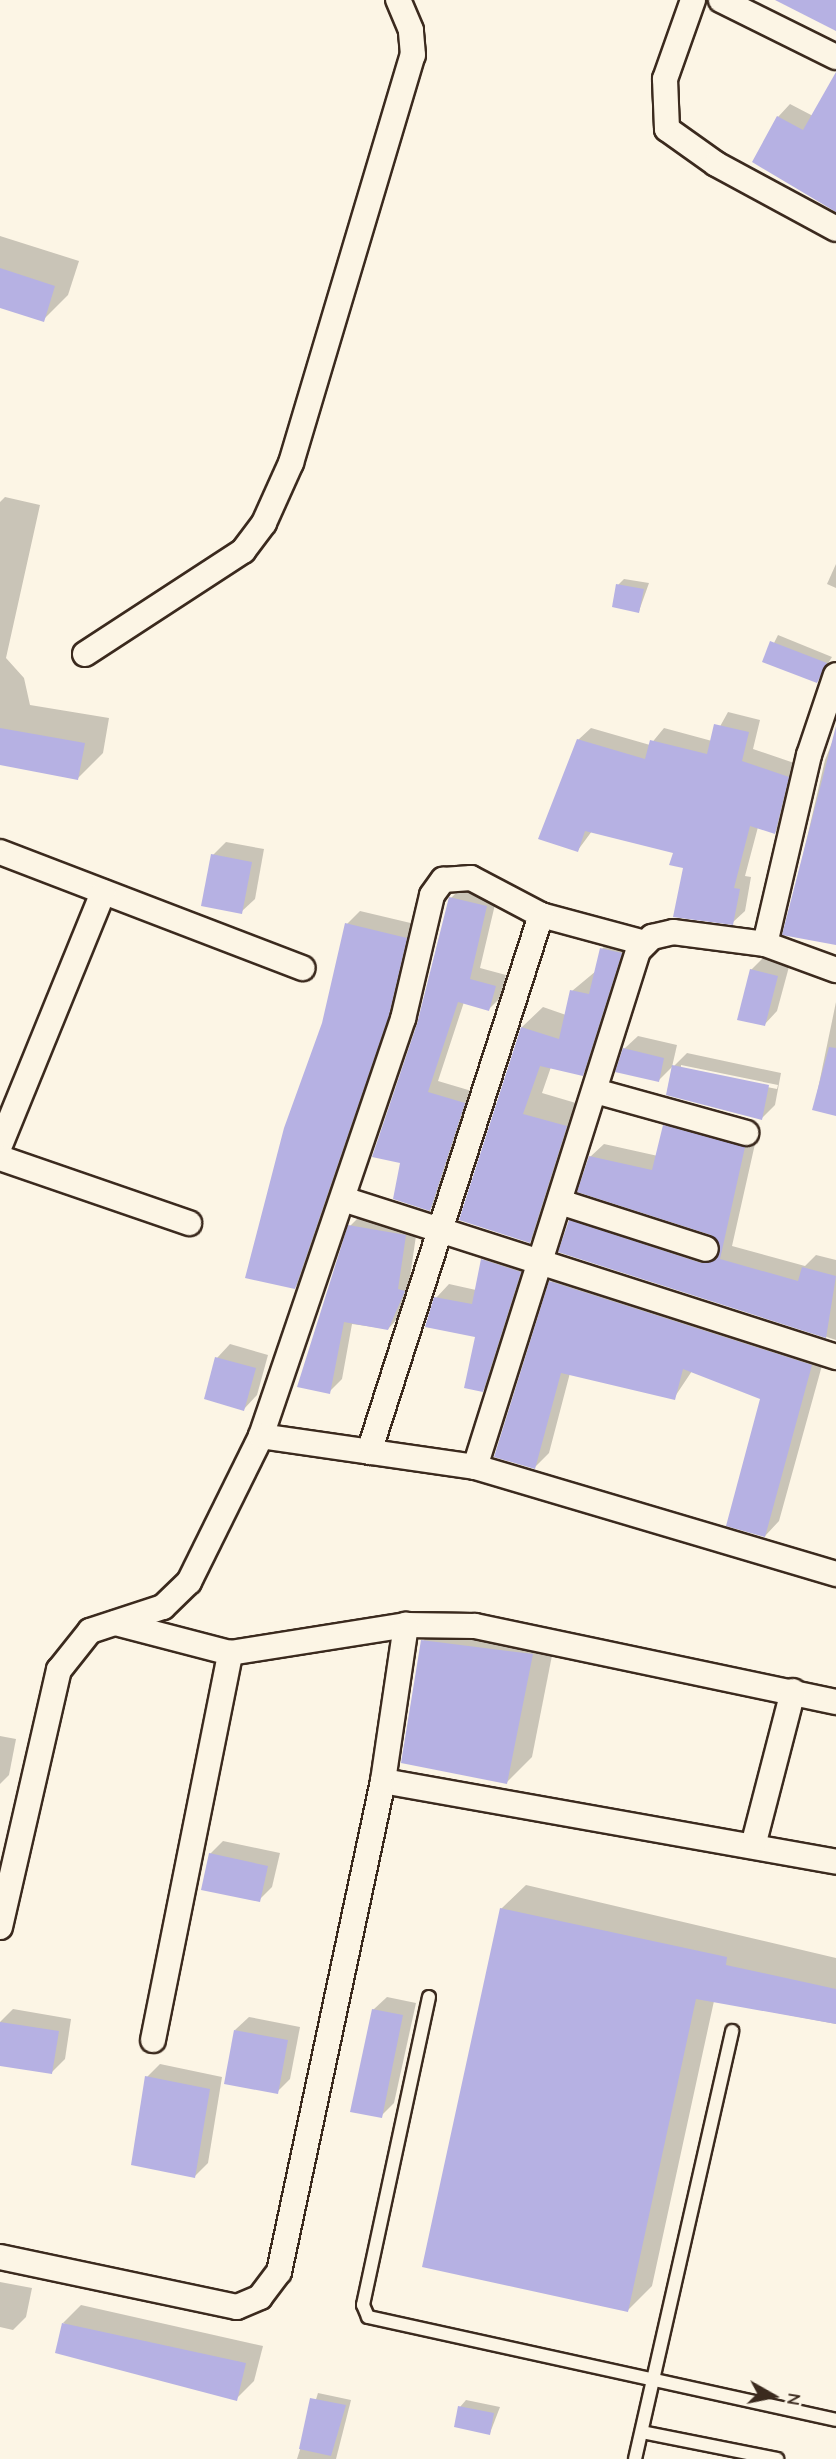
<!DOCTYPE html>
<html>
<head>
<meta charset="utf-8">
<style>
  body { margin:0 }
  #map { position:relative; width:836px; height:2459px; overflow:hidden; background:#fcf5e5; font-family:"Comic Neue",sans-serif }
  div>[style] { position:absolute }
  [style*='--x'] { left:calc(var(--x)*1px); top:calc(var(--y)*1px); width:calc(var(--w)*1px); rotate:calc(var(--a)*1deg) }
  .shadow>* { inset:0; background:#0003 }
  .building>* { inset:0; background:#b6b1e3 }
  .roads { filter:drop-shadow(2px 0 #3b2a1e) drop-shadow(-2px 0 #3b2a1e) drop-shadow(0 2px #3b2a1e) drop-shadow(0 -2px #3b2a1e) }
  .service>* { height:12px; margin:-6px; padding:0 6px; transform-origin:6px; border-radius:6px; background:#fcf5e5 }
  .minor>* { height:24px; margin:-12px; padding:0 12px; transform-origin:12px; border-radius:12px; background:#fcf5e5 }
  span { translate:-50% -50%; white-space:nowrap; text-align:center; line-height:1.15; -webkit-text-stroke:5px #fcf5e5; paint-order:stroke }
  .north { position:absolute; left:738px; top:2361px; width:70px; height:70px; -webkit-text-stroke:5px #fcf5e5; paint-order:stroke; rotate:99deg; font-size:19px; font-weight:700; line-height:28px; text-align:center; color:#3b2a1e }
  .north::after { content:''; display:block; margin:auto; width:24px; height:32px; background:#3b2a1e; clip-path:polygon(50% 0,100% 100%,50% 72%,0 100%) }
</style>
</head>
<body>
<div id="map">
  <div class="shadow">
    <div style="clip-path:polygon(836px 75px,836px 212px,778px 117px,790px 104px,813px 116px)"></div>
    <div style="clip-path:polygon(0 236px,79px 261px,68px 295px,43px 320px,0 306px)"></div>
    <div style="clip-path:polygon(5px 497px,40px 505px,6px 658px,24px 678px,30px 705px,109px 718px,103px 753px,78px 778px,0 763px,0 502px)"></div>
    <div style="clip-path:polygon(836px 564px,836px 588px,827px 584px)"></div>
    <div style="clip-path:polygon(624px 579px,649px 583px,639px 611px,618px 585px)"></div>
    <div style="clip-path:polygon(778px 635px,832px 657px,817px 681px,765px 661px)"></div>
    <div style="clip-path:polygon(728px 712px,760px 720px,753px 749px,800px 765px,787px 819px,775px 832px,758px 827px,745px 876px,751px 877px,745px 911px,732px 923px,675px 852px,592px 831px,578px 850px,578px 740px,591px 728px,650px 745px,664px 728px,712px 741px)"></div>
    <div style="clip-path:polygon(836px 733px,836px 928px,785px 933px,825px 760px)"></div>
    <div style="clip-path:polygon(226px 842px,264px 849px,255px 899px,241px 912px,213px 855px)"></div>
    <div style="clip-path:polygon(462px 887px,497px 896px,480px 968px,506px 975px,500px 998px,489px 1009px,464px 1002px,438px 1081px,475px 1092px,441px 1199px,430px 1209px,419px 1024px,451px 898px)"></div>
    <div style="clip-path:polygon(360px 911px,419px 925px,401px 1000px,308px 1274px,295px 1287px,324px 1024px,347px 924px)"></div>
    <div style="clip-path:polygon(622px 928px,641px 933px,603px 1054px,582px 1074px,551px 1067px,542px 1093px,586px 1106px,550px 1221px,530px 1241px,461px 1219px,522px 1027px,543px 1007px,566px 1015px,572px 991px,596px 971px,602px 949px)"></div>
    <div style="clip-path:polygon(764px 957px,790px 963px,777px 1011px,764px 1025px,751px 970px)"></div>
    <div style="clip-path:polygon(836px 1002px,836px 1114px,814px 1108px)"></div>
    <div style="clip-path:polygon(638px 1036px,677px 1045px,672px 1067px,659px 1080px,624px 1049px)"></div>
    <div style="clip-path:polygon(evenodd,687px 1053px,781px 1073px,775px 1105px,762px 1118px,674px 1066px,687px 1053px,681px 1065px,778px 1085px,777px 1089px,681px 1069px,681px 1065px)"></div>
    <div style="clip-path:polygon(678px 1113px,757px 1135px,732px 1246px,805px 1266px,816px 1255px,836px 1260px,836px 1340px,561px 1251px,570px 1221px,583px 1208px,721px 1250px,712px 1234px,590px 1157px,604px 1144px,658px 1156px,665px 1126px)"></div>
    <div style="clip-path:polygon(363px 1213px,418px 1222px,410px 1277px,417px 1278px,401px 1315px,388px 1329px,352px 1324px,342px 1379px,329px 1392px,350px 1226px)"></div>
    <div style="clip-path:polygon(496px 1247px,533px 1259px,496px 1377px,483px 1390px,477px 1336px,436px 1298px,449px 1284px,476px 1290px,483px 1260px)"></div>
    <div style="clip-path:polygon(565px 1267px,826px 1351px,779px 1521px,765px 1536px,763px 1398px,692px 1371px,674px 1398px,570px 1373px,549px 1453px,535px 1467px,551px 1282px)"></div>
    <div style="clip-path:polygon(230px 1344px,268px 1355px,257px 1395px,244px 1409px,217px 1358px)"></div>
    <div style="clip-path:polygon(448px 1616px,557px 1630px,532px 1757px,507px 1782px,423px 1641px)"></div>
    <div style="clip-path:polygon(0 1736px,16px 1739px,9px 1775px,0 1784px)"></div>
    <div style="clip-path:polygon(223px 1841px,280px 1853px,272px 1887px,259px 1900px,210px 1854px)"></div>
    <div style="clip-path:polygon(526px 1885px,836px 1958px,836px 2024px,714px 2001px,652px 2286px,628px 2310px,501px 1909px)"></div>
    <div style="clip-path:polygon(387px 1997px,416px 2003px,394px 2103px,381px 2116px,373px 2010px)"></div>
    <div style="clip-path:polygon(13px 2009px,71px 2019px,65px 2059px,52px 2072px,0 2064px,0 2022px)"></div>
    <div style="clip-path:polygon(249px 2017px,300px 2027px,290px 2079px,277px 2092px,235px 2030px)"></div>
    <div style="clip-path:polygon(160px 2064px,222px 2077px,208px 2163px,195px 2176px,147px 2077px)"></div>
    <div style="clip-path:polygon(0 2282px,32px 2288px,26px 2317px,13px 2330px,0 2327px)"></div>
    <div style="clip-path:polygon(81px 2305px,263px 2346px,254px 2381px,236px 2399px,63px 2323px)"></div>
    <div style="clip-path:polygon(318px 2393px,351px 2400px,336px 2459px,297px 2459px)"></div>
    <div style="clip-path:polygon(466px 2400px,500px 2407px,490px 2433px,460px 2407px)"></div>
  </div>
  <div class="building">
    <div style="clip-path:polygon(775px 0,836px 0,836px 31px)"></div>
    <div style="clip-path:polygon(836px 72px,836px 212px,752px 162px,777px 116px,803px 130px)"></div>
    <div style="clip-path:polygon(0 268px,55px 286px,44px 322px,0 308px)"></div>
    <div style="clip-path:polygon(616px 584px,644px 589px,639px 613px,612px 607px)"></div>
    <div style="clip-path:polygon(770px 641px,827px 663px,817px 683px,762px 662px)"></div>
    <div style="clip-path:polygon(714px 724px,749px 732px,742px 761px,789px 777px,775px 834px,750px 826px,734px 888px,740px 889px,733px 925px,673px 917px,683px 868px,669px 865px,673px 853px,585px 831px,578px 852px,538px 839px,577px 739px,645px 759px,650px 740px,707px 754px)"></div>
    <div style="clip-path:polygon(836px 726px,836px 945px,782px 935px)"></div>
    <div style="clip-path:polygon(0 728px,85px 743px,78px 780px,0 765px)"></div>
    <div style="clip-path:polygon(211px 854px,252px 862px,242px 914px,201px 906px)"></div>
    <div style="clip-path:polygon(449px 897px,487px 906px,470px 979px,496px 986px,489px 1011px,458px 1002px,428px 1092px,465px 1103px,430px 1211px,393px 1199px,400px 1163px,372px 1157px,417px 1024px)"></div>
    <div style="clip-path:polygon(345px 923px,407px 938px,389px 1015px,295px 1289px,245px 1278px,284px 1128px,322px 1023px)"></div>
    <div style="clip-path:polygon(600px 948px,622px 953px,583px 1076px,540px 1066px,523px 1114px,567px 1126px,530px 1243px,459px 1220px,521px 1027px,559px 1039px,570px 990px,589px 994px)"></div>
    <div style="clip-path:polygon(750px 969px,778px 976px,765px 1026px,737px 1020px)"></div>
    <div style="clip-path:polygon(829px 1047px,836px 1048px,836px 1116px,812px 1110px)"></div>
    <div style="clip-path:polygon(623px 1048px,664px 1058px,659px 1082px,615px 1072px)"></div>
    <div style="clip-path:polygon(672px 1065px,769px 1085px,762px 1120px,666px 1095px)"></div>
    <div style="clip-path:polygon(663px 1125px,745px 1147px,720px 1259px,798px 1281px,802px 1267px,836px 1276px,826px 1338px,558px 1252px,569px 1220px,701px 1263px,716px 1260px,720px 1245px,711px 1235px,577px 1192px,589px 1156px,652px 1170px)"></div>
    <div style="clip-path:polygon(348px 1225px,406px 1235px,398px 1289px,405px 1291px,388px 1330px,344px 1322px,330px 1394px,297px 1387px)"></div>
    <div style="clip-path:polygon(481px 1259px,521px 1272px,483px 1392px,464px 1388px,475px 1337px,425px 1327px,434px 1297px,472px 1304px)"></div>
    <div style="clip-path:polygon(549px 1281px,812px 1365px,765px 1537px,726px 1526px,760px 1399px,683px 1369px,675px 1400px,561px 1373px,535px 1469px,494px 1457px)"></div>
    <div style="clip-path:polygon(215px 1357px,256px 1368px,244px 1411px,204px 1399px)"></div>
    <div style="clip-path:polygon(421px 1640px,533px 1654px,507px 1784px,401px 1763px)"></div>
    <div style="clip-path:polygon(209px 1853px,268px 1866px,260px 1902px,201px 1890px)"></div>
    <div style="clip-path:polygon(500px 1908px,727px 1957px,726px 1965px,836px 1989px,836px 2024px,696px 1999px,628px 2312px,422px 2267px)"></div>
    <div style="clip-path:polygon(372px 2009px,403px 2015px,382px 2118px,350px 2112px)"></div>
    <div style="clip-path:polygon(0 2022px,59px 2031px,52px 2074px,0 2066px)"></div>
    <div style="clip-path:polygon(234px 2030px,288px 2040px,278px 2094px,224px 2084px)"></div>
    <div style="clip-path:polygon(145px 2076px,210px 2089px,195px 2178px,131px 2165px)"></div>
    <div style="clip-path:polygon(62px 2323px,246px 2363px,237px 2401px,55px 2353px)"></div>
    <div style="clip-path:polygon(310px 2398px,346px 2405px,331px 2456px,299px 2449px)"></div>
    <div style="clip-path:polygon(458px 2406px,494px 2413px,490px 2435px,454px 2427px)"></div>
  </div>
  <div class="roads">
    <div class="service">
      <div style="--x:429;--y:1997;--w:315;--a:102.1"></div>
      <div style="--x:363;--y:2305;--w:13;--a:67"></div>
      <div style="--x:368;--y:2317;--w:479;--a:12.4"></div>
      <div style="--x:642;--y:2432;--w:138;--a:11.3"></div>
      <div style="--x:635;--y:2459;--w:439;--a:-77.2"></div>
    </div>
    <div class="minor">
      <div style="--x:693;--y:0;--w:84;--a:109.5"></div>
      <div style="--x:665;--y:79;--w:50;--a:87.7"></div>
      <div style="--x:667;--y:129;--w:60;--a:35.5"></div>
      <div style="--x:716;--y:164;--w:136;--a:28.4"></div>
      <div style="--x:721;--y:0;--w:128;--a:26.4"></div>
      <div style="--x:85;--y:654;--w:189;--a:-33.1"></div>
      <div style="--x:243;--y:551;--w:35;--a:-53"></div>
      <div style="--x:264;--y:523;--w:66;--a:-65.8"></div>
      <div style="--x:291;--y:463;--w:426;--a:-73.4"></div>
      <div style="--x:413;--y:55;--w:25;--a:-95"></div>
      <div style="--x:411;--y:30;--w:33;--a:-113"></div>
      <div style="--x:0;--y:852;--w:324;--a:21"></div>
      <div style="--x:765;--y:944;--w:194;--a:-76.9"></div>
      <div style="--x:809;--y:755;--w:84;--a:-71.4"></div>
      <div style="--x:595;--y:1091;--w:157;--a:15.5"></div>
      <div style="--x:0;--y:1145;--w:273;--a:-67.8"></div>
      <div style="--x:0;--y:1158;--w:200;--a:19"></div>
      <div style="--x:343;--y:1199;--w:518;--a:17.77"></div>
      <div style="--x:560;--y:1202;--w:153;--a:17.8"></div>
      <div style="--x:261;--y:1436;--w:441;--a:-71.2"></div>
      <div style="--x:403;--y:1019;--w:127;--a:-76.8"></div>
      <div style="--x:432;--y:895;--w:19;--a:-54"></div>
      <div style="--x:443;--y:880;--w:28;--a:-4"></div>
      <div style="--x:471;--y:878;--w:79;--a:27.9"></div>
      <div style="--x:541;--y:915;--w:108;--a:15.1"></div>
      <div style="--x:369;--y:1452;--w:564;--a:-72.24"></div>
      <div style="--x:475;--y:1467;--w:377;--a:16.5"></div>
      <div style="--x:115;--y:1623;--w:119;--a:14.6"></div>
      <div style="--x:230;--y:1653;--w:178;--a:-9"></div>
      <div style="--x:406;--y:1625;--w:69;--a:0.8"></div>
      <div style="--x:475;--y:1626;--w:369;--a:11.9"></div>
      <div style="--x:383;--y:1781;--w:460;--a:10.1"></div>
      <div style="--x:753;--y:1846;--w:160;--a:-75.5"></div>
      <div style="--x:0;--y:1927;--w:264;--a:-77.1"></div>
      <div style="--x:59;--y:1670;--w:50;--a:-51.5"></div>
      <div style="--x:90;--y:1631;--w:77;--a:-18.2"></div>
      <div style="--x:163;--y:1607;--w:36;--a:-44"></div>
      <div style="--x:189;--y:1582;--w:163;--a:-63.7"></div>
      <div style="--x:261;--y:1436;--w:216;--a:8.2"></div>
      <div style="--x:475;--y:1467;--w:541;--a:-72.47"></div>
      <div style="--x:638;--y:951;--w:20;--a:-45"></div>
      <div style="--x:652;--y:937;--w:22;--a:-13"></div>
      <div style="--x:673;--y:932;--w:93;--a:7.4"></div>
      <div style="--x:765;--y:944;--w:76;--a:20.1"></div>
      <div style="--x:153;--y:2040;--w:395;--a:-78.7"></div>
      <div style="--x:0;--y:2257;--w:242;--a:11.9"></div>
      <div style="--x:237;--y:2307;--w:25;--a:-23"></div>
      <div style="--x:260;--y:2297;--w:31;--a:-53"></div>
      <div style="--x:279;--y:2272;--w:502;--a:-78.04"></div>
      <div style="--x:383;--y:1781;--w:158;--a:-81.6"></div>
    </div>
  </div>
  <div class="north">N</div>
</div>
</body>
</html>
